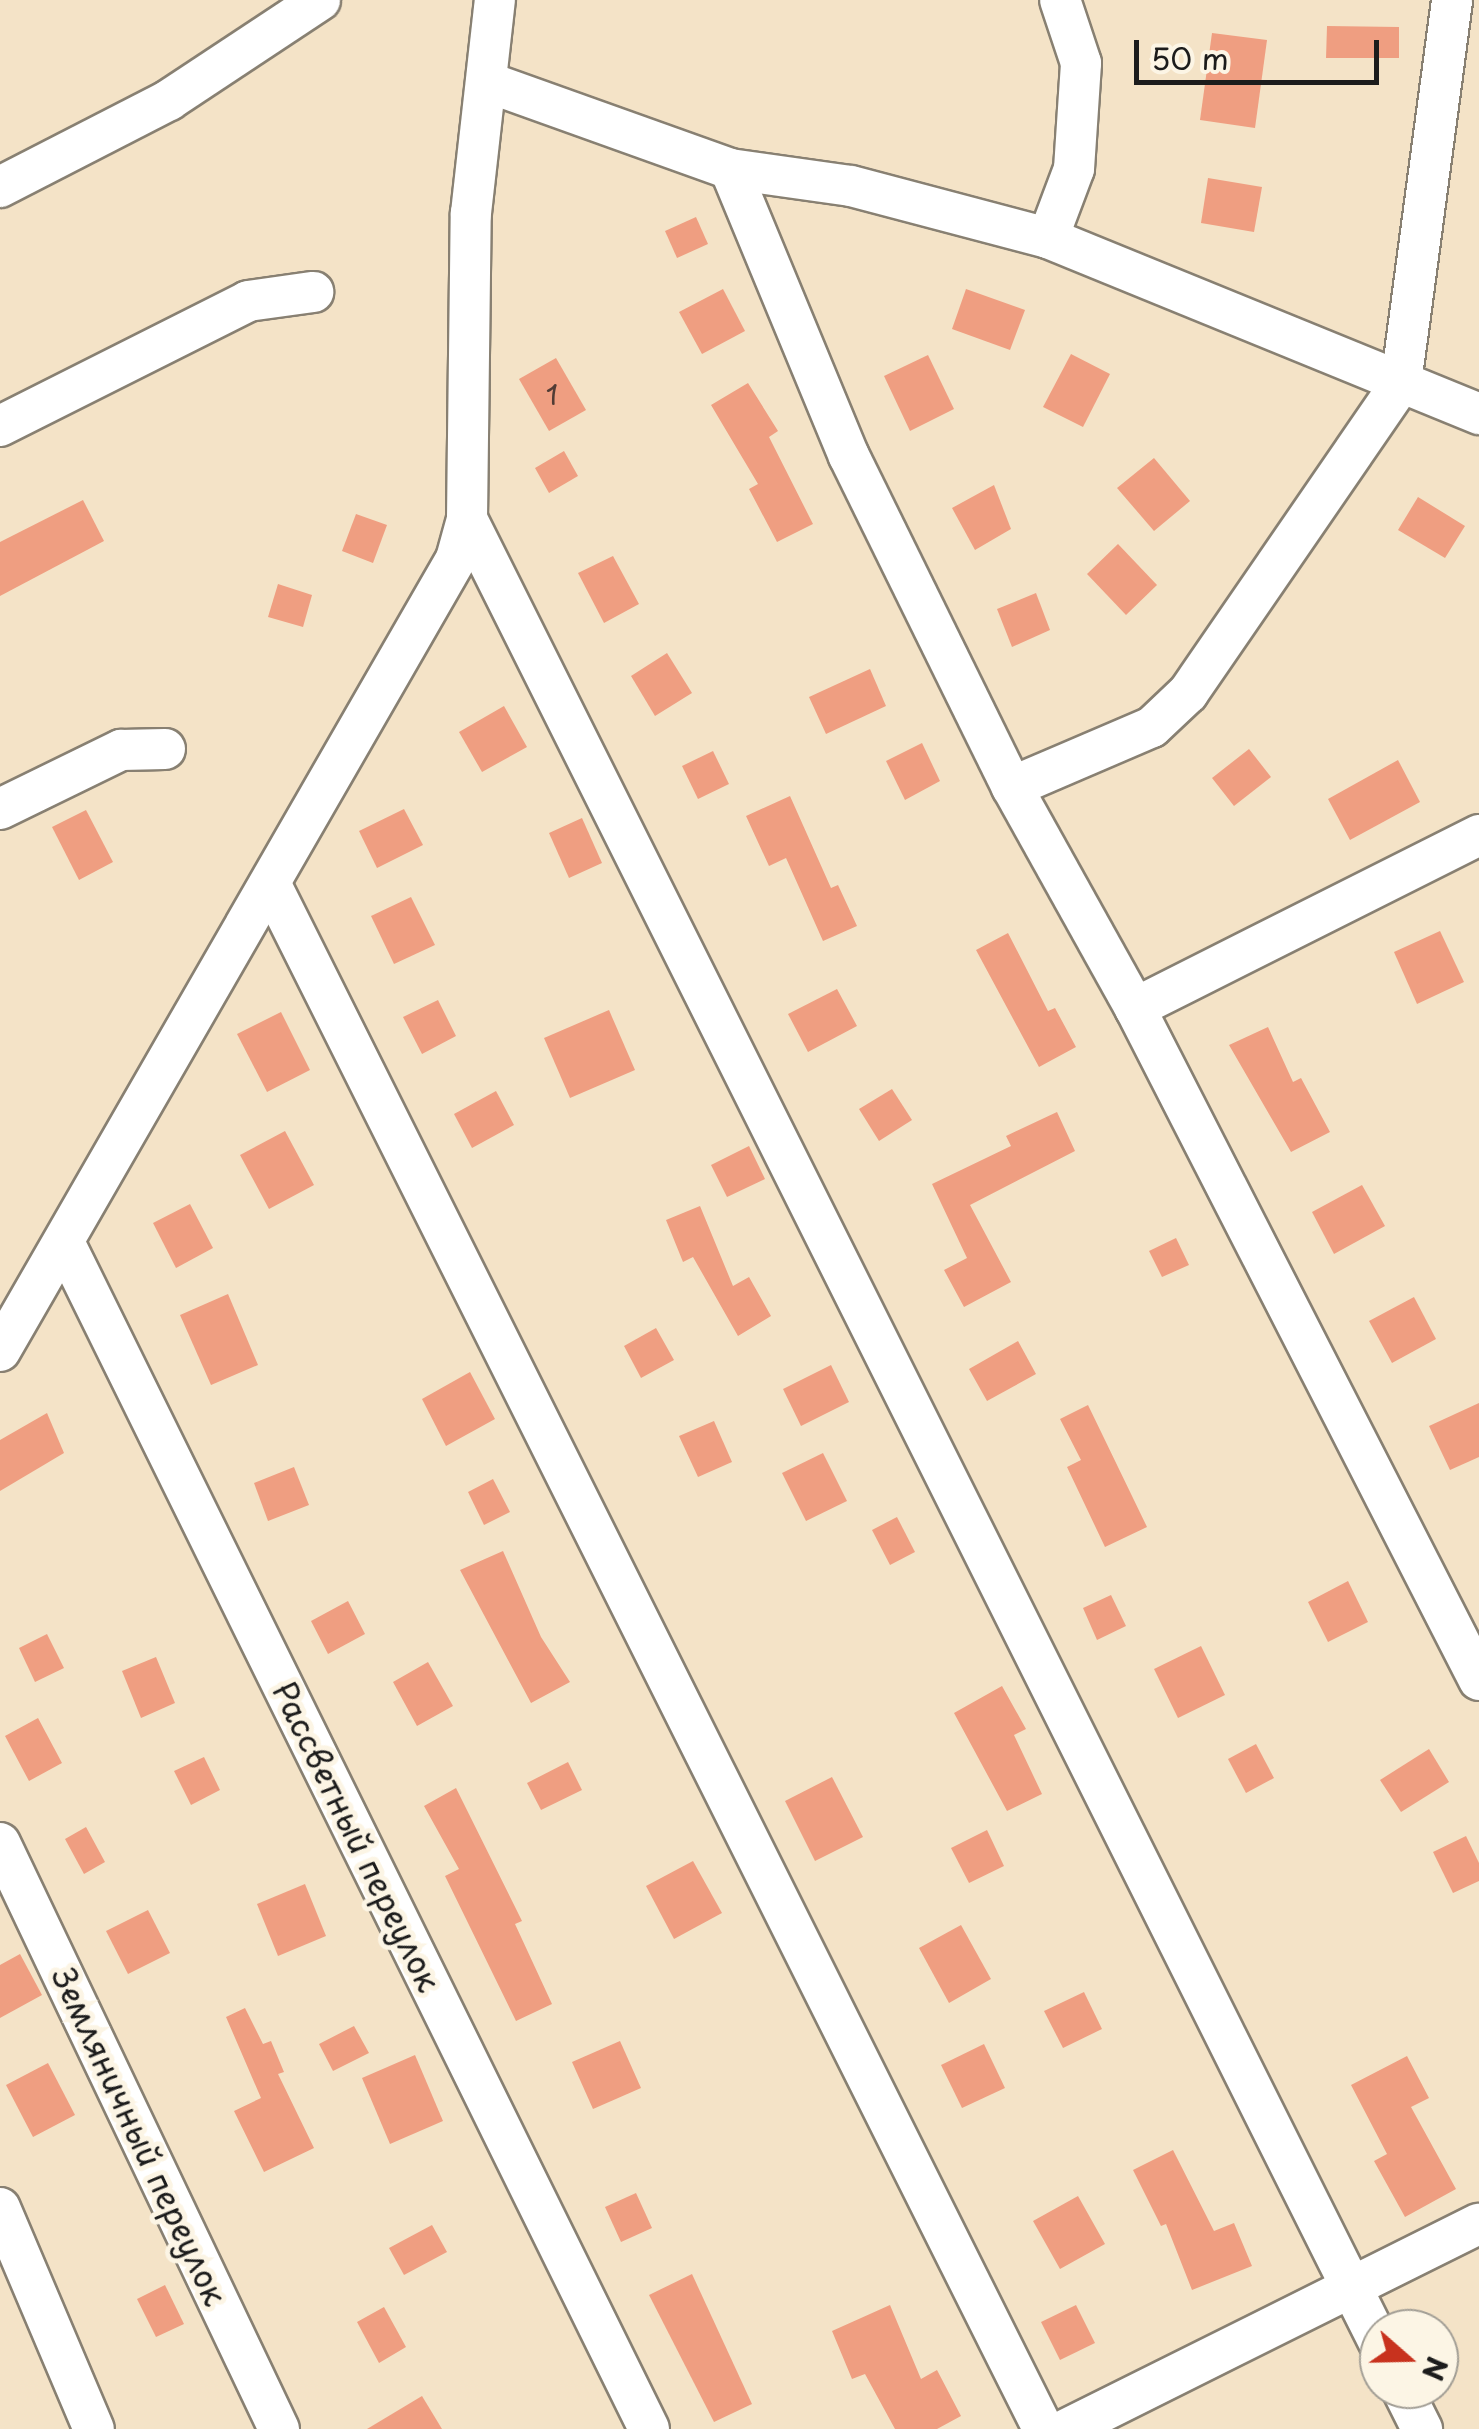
<!DOCTYPE html>
<html>
<head>
<meta charset="utf-8">
<style>
  body { margin:0 }
  #map { position:relative; width:1479px; height:2429px; overflow:hidden; background:#f4e3c7; font-family:"Playpen Sans",sans-serif }
  div>[style] { position:absolute }
  [style*='--x'] { left:calc(var(--x)*1px); top:calc(var(--y)*1px); width:calc(var(--w)*1px); rotate:calc(var(--a)*1deg) }
  .building>* { inset:0; background:#ef9e81 }
  .roads { filter:drop-shadow(2px 0 #888072) drop-shadow(-2px 0 #888072) drop-shadow(0 2px #888072) drop-shadow(0 -2px #888072) }
  .minor>* { height:40px; margin:-20px; padding:0 20px; transform-origin:20px; border-radius:20px; background:#fff }
  span { translate:-50% -50%; white-space:nowrap; text-align:center; line-height:1.15; -webkit-text-stroke:10px #fcf5e5; paint-order:stroke }
  .number-label { font-size:28px; color:#513c35 }
  .number-label span { -webkit-text-stroke-width:0 }
  .street-label { font-size:32px; color:#1c1c1c }
  .north { position:absolute; left:1359px; top:2309px; width:100px; height:100px; box-sizing:border-box; background:#fcf5e5; border:2px solid #a29e95; border-radius:50%; rotate:110deg; font-size:28px; font-weight:700; line-height:40px; text-align:center; color:#1c1c1c }
  .north::after { content:''; display:block; margin:auto; width:35px; height:45px; background:#c8321e; clip-path:polygon(50% 0,100% 100%,50% 72%,0 100%) }
  .scale { position:absolute; left:1134px; top:40px; width:245px; height:45px; box-sizing:border-box; border:5px solid #1c1c1c; border-top:0; padding-left:12px; font-size:30px; line-height:35px; white-space:nowrap; color:#1c1c1c; -webkit-text-stroke:8px #fcf5e5; paint-order:stroke }
</style>
</head>
<body>
<div id="map">
  <div class="building">
    <div style="clip-path:polygon(1327px 26px,1399px 27px,1399px 58px,1326px 58px)"></div>
    <div style="clip-path:polygon(1212px 33px,1267px 40px,1255px 128px,1200px 120px)"></div>
    <div style="clip-path:polygon(1208px 178px,1262px 187px,1254px 232px,1201px 223px)"></div>
    <div style="clip-path:polygon(696px 217px,708px 244px,677px 258px,665px 231px)"></div>
    <div style="clip-path:polygon(723px 289px,745px 331px,702px 354px,679px 312px)"></div>
    <div style="clip-path:polygon(966px 289px,1025px 310px,1010px 350px,952px 329px)"></div>
    <div style="clip-path:polygon(1071px 354px,1110px 374px,1083px 427px,1043px 407px)"></div>
    <div style="clip-path:polygon(928px 355px,954px 409px,910px 431px,884px 376px)"></div>
    <div style="clip-path:polygon(556px 358px,586px 410px,549px 431px,519px 379px)"></div>
    <div style="clip-path:polygon(748px 383px,778px 431px,769px 437px,813px 524px,777px 542px,749px 489px,758px 484px,711px 405px)"></div>
    <div style="clip-path:polygon(564px 451px,578px 476px,549px 493px,535px 468px)"></div>
    <div style="clip-path:polygon(1154px 458px,1190px 501px,1154px 531px,1117px 488px)"></div>
    <div style="clip-path:polygon(994px 485px,1011px 529px,975px 550px,952px 508px)"></div>
    <div style="clip-path:polygon(1418px 497px,1465px 526px,1445px 558px,1398px 530px)"></div>
    <div style="clip-path:polygon(83px 500px,104px 541px,0 596px,0 542px)"></div>
    <div style="clip-path:polygon(356px 514px,387px 525px,373px 563px,342px 551px)"></div>
    <div style="clip-path:polygon(1118px 544px,1157px 585px,1126px 615px,1087px 574px)"></div>
    <div style="clip-path:polygon(613px 556px,639px 604px,604px 623px,578px 573px)"></div>
    <div style="clip-path:polygon(278px 584px,312px 595px,303px 627px,268px 617px)"></div>
    <div style="clip-path:polygon(1036px 593px,1050px 630px,1012px 647px,997px 609px)"></div>
    <div style="clip-path:polygon(667px 653px,692px 693px,655px 716px,631px 676px)"></div>
    <div style="clip-path:polygon(870px 669px,886px 706px,826px 734px,809px 697px)"></div>
    <div style="clip-path:polygon(504px 706px,527px 747px,482px 772px,459px 732px)"></div>
    <div style="clip-path:polygon(922px 743px,940px 781px,905px 800px,886px 761px)"></div>
    <div style="clip-path:polygon(1249px 749px,1271px 777px,1234px 806px,1212px 778px)"></div>
    <div style="clip-path:polygon(713px 751px,729px 784px,698px 799px,682px 766px)"></div>
    <div style="clip-path:polygon(1398px 760px,1420px 802px,1350px 840px,1328px 799px)"></div>
    <div style="clip-path:polygon(790px 796px,831px 888px,838px 885px,857px 926px,823px 941px,786px 858px,769px 866px,746px 816px)"></div>
    <div style="clip-path:polygon(404px 809px,423px 845px,377px 868px,359px 831px)"></div>
    <div style="clip-path:polygon(86px 810px,113px 862px,79px 880px,52px 827px)"></div>
    <div style="clip-path:polygon(582px 818px,602px 863px,569px 878px,549px 833px)"></div>
    <div style="clip-path:polygon(411px 897px,435px 945px,394px 964px,371px 916px)"></div>
    <div style="clip-path:polygon(1440px 931px,1464px 982px,1417px 1004px,1394px 952px)"></div>
    <div style="clip-path:polygon(1008px 933px,1048px 1011px,1055px 1008px,1076px 1047px,1039px 1067px,976px 950px)"></div>
    <div style="clip-path:polygon(837px 989px,857px 1026px,808px 1052px,788px 1014px)"></div>
    <div style="clip-path:polygon(438px 1000px,456px 1036px,422px 1054px,403px 1017px)"></div>
    <div style="clip-path:polygon(609px 1010px,635px 1070px,570px 1098px,544px 1038px)"></div>
    <div style="clip-path:polygon(281px 1012px,310px 1070px,267px 1092px,237px 1034px)"></div>
    <div style="clip-path:polygon(1268px 1027px,1293px 1082px,1301px 1078px,1330px 1132px,1291px 1152px,1229px 1045px)"></div>
    <div style="clip-path:polygon(892px 1089px,912px 1120px,879px 1141px,859px 1109px)"></div>
    <div style="clip-path:polygon(496px 1091px,514px 1125px,472px 1148px,454px 1114px)"></div>
    <div style="clip-path:polygon(1057px 1112px,1075px 1151px,970px 1205px,1011px 1282px,964px 1307px,944px 1270px,967px 1258px,932px 1184px,1011px 1146px,1006px 1136px)"></div>
    <div style="clip-path:polygon(285px 1131px,314px 1185px,269px 1209px,240px 1155px)"></div>
    <div style="clip-path:polygon(749px 1146px,765px 1179px,727px 1197px,711px 1165px)"></div>
    <div style="clip-path:polygon(1362px 1185px,1385px 1226px,1334px 1254px,1312px 1212px)"></div>
    <div style="clip-path:polygon(190px 1204px,213px 1248px,176px 1268px,153px 1223px)"></div>
    <div style="clip-path:polygon(700px 1206px,733px 1286px,749px 1277px,771px 1316px,738px 1336px,693px 1257px,683px 1262px,666px 1220px)"></div>
    <div style="clip-path:polygon(1176px 1238px,1189px 1265px,1162px 1277px,1149px 1251px)"></div>
    <div style="clip-path:polygon(228px 1294px,258px 1365px,211px 1385px,180px 1315px)"></div>
    <div style="clip-path:polygon(1414px 1297px,1436px 1339px,1392px 1363px,1369px 1321px)"></div>
    <div style="clip-path:polygon(656px 1328px,674px 1360px,641px 1378px,624px 1346px)"></div>
    <div style="clip-path:polygon(1018px 1341px,1036px 1374px,987px 1401px,969px 1369px)"></div>
    <div style="clip-path:polygon(831px 1365px,849px 1402px,801px 1426px,783px 1389px)"></div>
    <div style="clip-path:polygon(470px 1372px,495px 1419px,446px 1446px,422px 1399px)"></div>
    <div style="clip-path:polygon(1479px 1403px,1479px 1457px,1450px 1470px,1429px 1426px)"></div>
    <div style="clip-path:polygon(1088px 1405px,1147px 1527px,1105px 1547px,1067px 1467px,1081px 1460px,1060px 1419px)"></div>
    <div style="clip-path:polygon(47px 1413px,64px 1453px,0 1491px,0 1440px)"></div>
    <div style="clip-path:polygon(714px 1421px,732px 1462px,698px 1477px,679px 1436px)"></div>
    <div style="clip-path:polygon(823px 1453px,847px 1501px,806px 1521px,782px 1473px)"></div>
    <div style="clip-path:polygon(294px 1467px,309px 1505px,268px 1521px,254px 1483px)"></div>
    <div style="clip-path:polygon(493px 1479px,510px 1512px,484px 1525px,468px 1492px)"></div>
    <div style="clip-path:polygon(897px 1517px,915px 1552px,890px 1565px,872px 1530px)"></div>
    <div style="clip-path:polygon(503px 1551px,541px 1637px,570px 1682px,531px 1703px,460px 1570px)"></div>
    <div style="clip-path:polygon(1348px 1581px,1368px 1622px,1328px 1642px,1308px 1602px)"></div>
    <div style="clip-path:polygon(1111px 1595px,1126px 1626px,1097px 1640px,1083px 1608px)"></div>
    <div style="clip-path:polygon(348px 1601px,365px 1634px,328px 1654px,311px 1621px)"></div>
    <div style="clip-path:polygon(47px 1634px,64px 1668px,35px 1682px,19px 1648px)"></div>
    <div style="clip-path:polygon(1201px 1646px,1225px 1695px,1178px 1718px,1154px 1669px)"></div>
    <div style="clip-path:polygon(156px 1657px,175px 1703px,141px 1718px,122px 1671px)"></div>
    <div style="clip-path:polygon(428px 1662px,453px 1706px,417px 1726px,393px 1682px)"></div>
    <div style="clip-path:polygon(1002px 1686px,1026px 1729px,1014px 1735px,1042px 1794px,1007px 1811px,954px 1713px)"></div>
    <div style="clip-path:polygon(38px 1718px,62px 1763px,29px 1781px,5px 1736px)"></div>
    <div style="clip-path:polygon(1256px 1744px,1274px 1778px,1246px 1793px,1228px 1759px)"></div>
    <div style="clip-path:polygon(1429px 1749px,1449px 1782px,1401px 1812px,1380px 1780px)"></div>
    <div style="clip-path:polygon(204px 1757px,220px 1790px,191px 1805px,174px 1771px)"></div>
    <div style="clip-path:polygon(568px 1762px,582px 1790px,541px 1810px,527px 1783px)"></div>
    <div style="clip-path:polygon(832px 1777px,863px 1837px,815px 1861px,785px 1801px)"></div>
    <div style="clip-path:polygon(456px 1788px,522px 1921px,515px 1924px,552px 2004px,516px 2021px,445px 1876px,459px 1869px,424px 1806px)"></div>
    <div style="clip-path:polygon(86px 1827px,105px 1862px,84px 1874px,65px 1839px)"></div>
    <div style="clip-path:polygon(987px 1830px,1004px 1866px,969px 1883px,951px 1848px)"></div>
    <div style="clip-path:polygon(1466px 1836px,1479px 1863px,1479px 1881px,1453px 1893px,1433px 1852px)"></div>
    <div style="clip-path:polygon(693px 1861px,722px 1913px,674px 1939px,646px 1886px)"></div>
    <div style="clip-path:polygon(305px 1884px,326px 1936px,278px 1956px,257px 1904px)"></div>
    <div style="clip-path:polygon(148px 1910px,170px 1953px,128px 1974px,106px 1931px)"></div>
    <div style="clip-path:polygon(961px 1925px,991px 1979px,949px 2003px,919px 1948px)"></div>
    <div style="clip-path:polygon(20px 1954px,42px 1995px,0 2018px,0 1965px)"></div>
    <div style="clip-path:polygon(1084px 1992px,1102px 2029px,1063px 2048px,1044px 2011px)"></div>
    <div style="clip-path:polygon(245px 2008px,263px 2044px,271px 2041px,284px 2072px,278px 2074px,314px 2148px,264px 2172px,234px 2111px,261px 2098px,226px 2017px)"></div>
    <div style="clip-path:polygon(354px 2026px,369px 2053px,333px 2071px,319px 2044px)"></div>
    <div style="clip-path:polygon(620px 2041px,641px 2088px,593px 2109px,572px 2062px)"></div>
    <div style="clip-path:polygon(984px 2044px,1005px 2088px,962px 2108px,941px 2065px)"></div>
    <div style="clip-path:polygon(415px 2055px,443px 2121px,390px 2144px,362px 2078px)"></div>
    <div style="clip-path:polygon(1407px 2056px,1429px 2098px,1411px 2107px,1456px 2189px,1405px 2217px,1374px 2161px,1387px 2154px,1351px 2085px)"></div>
    <div style="clip-path:polygon(48px 2063px,75px 2115px,33px 2137px,6px 2085px)"></div>
    <div style="clip-path:polygon(1173px 2150px,1214px 2231px,1234px 2223px,1252px 2266px,1192px 2290px,1166px 2224px,1161px 2226px,1133px 2170px)"></div>
    <div style="clip-path:polygon(636px 2193px,652px 2228px,621px 2242px,605px 2207px)"></div>
    <div style="clip-path:polygon(1078px 2196px,1105px 2244px,1060px 2269px,1033px 2221px)"></div>
    <div style="clip-path:polygon(432px 2225px,447px 2252px,404px 2275px,389px 2248px)"></div>
    <div style="clip-path:polygon(692px 2274px,752px 2404px,714px 2422px,649px 2295px)"></div>
    <div style="clip-path:polygon(165px 2285px,184px 2324px,156px 2337px,137px 2299px)"></div>
    <div style="clip-path:polygon(890px 2305px,921px 2379px,937px 2370px,961px 2416px,937px 2429px,895px 2429px,865px 2374px,852px 2379px,832px 2331px)"></div>
    <div style="clip-path:polygon(1076px 2305px,1095px 2343px,1060px 2360px,1041px 2322px)"></div>
    <div style="clip-path:polygon(384px 2307px,406px 2347px,379px 2363px,357px 2322px)"></div>
    <div style="clip-path:polygon(422px 2396px,442px 2429px,367px 2429px)"></div>
  </div>
  <div class="roads">
    <div class="minor">
      <div style="--x:490;--y:83;--w:255;--a:19.7"></div>
      <div style="--x:730;--y:169;--w:311;--a:67.5"></div>
      <div style="--x:849;--y:456;--w:369;--a:63.8"></div>
      <div style="--x:1012;--y:787;--w:253;--a:60.9"></div>
      <div style="--x:1135;--y:1008;--w:755;--a:62.89"></div>
      <div style="--x:730;--y:169;--w:122;--a:8"></div>
      <div style="--x:851;--y:186;--w:204;--a:14.8"></div>
      <div style="--x:1048;--y:238;--w:466;--a:22.2"></div>
      <div style="--x:0;--y:187;--w:190;--a:-27.2"></div>
      <div style="--x:169;--y:100;--w:181;--a:-33.5"></div>
      <div style="--x:1048;--y:238;--w:74;--a:-69.4"></div>
      <div style="--x:1074;--y:169;--w:106;--a:-86.2"></div>
      <div style="--x:1081;--y:63;--w:66;--a:-108.4"></div>
      <div style="--x:0;--y:426;--w:278;--a:-26.7"></div>
      <div style="--x:248;--y:301;--w:66;--a:-7.9"></div>
      <div style="--x:467;--y:519;--w:2039;--a:63.43"></div>
      <div style="--x:1012;--y:787;--w:152;--a:-23.2"></div>
      <div style="--x:1152;--y:727;--w:50;--a:-43.4"></div>
      <div style="--x:1188;--y:693;--w:376;--a:-55.5"></div>
      <div style="--x:1401;--y:383;--w:386;--a:-82.4"></div>
      <div style="--x:0;--y:809;--w:135;--a:-26"></div>
      <div style="--x:121;--y:750;--w:44;--a:-1.3"></div>
      <div style="--x:272;--y:887;--w:1724;--a:63.43"></div>
      <div style="--x:1135;--y:1008;--w:385;--a:-26.7"></div>
      <div style="--x:64;--y:1242;--w:1323;--a:63.76"></div>
      <div style="--x:0;--y:1351;--w:914;--a:-60.07"></div>
      <div style="--x:456;--y:559;--w:41;--a:-74.6"></div>
      <div style="--x:467;--y:519;--w:306;--a:-89.3"></div>
      <div style="--x:471;--y:213;--w:214;--a:-83.6"></div>
      <div style="--x:0;--y:1843;--w:649;--a:64.54"></div>
      <div style="--x:0;--y:2208;--w:240;--a:67"></div>
      <div style="--x:1402;--y:2389;--w:45;--a:63.4"></div>
      <div style="--x:1067;--y:2429;--w:460;--a:-26.5"></div>
    </div>
  </div>
  <div class="number-label">
    <span style="left:552px;top:394px">1</span>
  </div>
  <div class="street-label">
    <span style="left:357px;top:1836px;rotate:64deg">Рассветный переулок</span>
    <span style="left:140px;top:2136px;rotate:65deg">Земляничный переулок</span>
  </div>
  <div class="north">N</div>
  <div class="scale">50 m</div>
</div>
</body>
</html>
